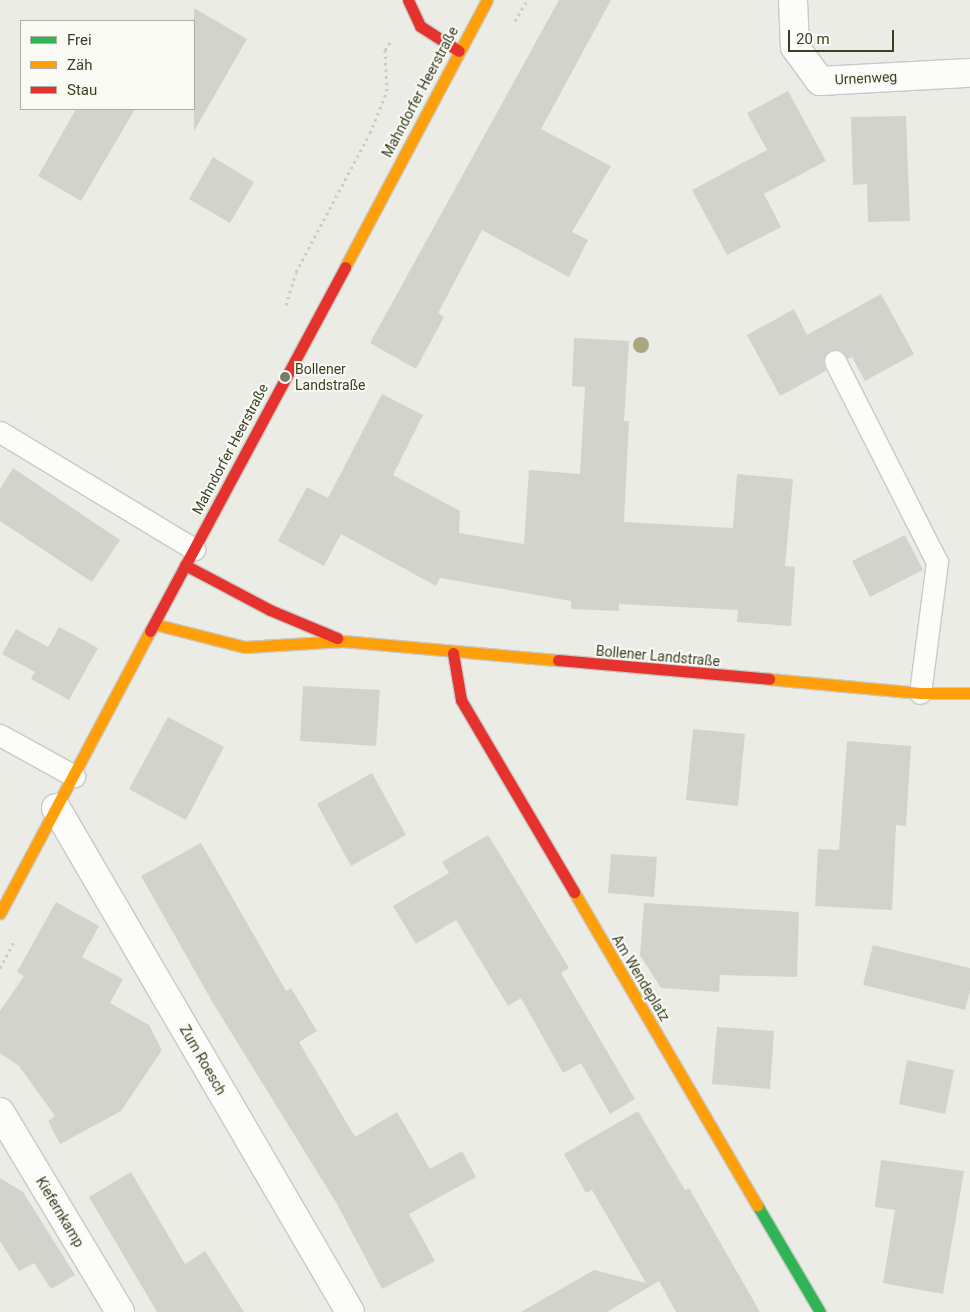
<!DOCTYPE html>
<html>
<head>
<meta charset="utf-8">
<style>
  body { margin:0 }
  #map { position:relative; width:970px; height:1312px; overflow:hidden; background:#ecece6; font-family:Roboto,sans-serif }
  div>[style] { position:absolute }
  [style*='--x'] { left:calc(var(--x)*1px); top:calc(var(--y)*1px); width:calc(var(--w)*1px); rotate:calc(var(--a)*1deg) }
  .building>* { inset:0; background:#d3d3cd }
  .path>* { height:3px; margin-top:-1.5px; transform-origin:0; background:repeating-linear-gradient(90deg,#cacbc2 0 2.5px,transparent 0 6.5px) }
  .roads { filter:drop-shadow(1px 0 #c9c9c4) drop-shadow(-1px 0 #c9c9c4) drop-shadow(0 1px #c9c9c4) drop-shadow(0 -1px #c9c9c4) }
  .lane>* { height:21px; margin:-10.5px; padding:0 10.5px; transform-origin:10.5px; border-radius:10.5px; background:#fcfcfb }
  .street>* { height:28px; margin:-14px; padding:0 14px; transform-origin:14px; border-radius:14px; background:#fcfcfb }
  .fast>* { height:11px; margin:-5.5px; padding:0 5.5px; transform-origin:5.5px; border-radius:5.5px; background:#30b455 }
  .slow>* { height:11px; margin:-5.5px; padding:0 5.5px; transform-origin:5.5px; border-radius:5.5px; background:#ff9f0a }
  .jam>* { height:11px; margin:-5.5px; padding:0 5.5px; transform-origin:5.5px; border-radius:5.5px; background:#e5322d }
  .trees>* { width:16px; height:16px; margin:-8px; border-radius:50%; background:#aca680 }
  .dots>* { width:14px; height:14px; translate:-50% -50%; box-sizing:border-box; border:2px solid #fafaf5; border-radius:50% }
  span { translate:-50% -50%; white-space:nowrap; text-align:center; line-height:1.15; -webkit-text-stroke:4px #fafaf5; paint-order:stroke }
  .street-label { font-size:14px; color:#3a4023 }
  .poi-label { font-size:14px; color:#3a4023 }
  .left { translate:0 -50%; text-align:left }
  .legend { position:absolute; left:20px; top:20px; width:175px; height:90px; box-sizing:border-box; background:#fafaf5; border:1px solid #adb0a1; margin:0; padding:6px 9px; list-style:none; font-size:15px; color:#3a4023 }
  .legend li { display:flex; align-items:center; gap:10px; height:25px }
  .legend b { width:25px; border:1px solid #adb0a1 }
  .scale { position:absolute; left:788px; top:30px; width:106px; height:22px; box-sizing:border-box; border:2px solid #3a4023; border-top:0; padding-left:6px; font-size:15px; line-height:18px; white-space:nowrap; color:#3a4023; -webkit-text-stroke:4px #fafaf5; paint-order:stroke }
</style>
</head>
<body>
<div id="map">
  <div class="building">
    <div style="clip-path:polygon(559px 0,611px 0,541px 129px,611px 166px,572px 232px,588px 240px,569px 277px,482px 230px,438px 313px,444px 317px,416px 369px,370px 343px)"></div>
    <div style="clip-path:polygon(194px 8px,247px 39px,194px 131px)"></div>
    <div style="clip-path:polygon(788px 91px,826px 161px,764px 194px,781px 227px,727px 255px,692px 190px,767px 150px,747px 113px)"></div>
    <div style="clip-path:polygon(76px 109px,135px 109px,81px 201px,38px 176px)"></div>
    <div style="clip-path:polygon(906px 116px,910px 221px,868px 222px,867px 184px,853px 185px,851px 117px)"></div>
    <div style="clip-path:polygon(213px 157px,254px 182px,230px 223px,189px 199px)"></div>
    <div style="clip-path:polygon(881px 294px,914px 354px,865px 381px,852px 357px,848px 359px,841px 350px,830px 350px,823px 360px,826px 371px,780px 396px,747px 335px,794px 309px,807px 335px)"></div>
    <div style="clip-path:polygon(574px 338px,629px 341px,624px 421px,629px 421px,624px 522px,733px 528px,737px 474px,793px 479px,785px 566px,795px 567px,791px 626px,737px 622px,738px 610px,619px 604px,619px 611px,571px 609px,571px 601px,440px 578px,436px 586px,341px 534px,324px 566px,278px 541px,307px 487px,328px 498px,382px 394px,423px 415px,393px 475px,460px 511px,459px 533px,524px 544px,529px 470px,580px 474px,585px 387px,572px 386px)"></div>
    <div style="clip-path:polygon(13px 468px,120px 540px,92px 582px,0 521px,0 489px)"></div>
    <div style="clip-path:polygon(905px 535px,923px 570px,870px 597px,852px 561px)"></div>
    <div style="clip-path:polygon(59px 627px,98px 648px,69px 700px,31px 679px,35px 672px,2px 654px,16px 629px,48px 647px)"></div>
    <div style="clip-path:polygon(303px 686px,380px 690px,376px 746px,300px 741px)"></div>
    <div style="clip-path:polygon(168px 717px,224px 747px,186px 820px,129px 789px)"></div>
    <div style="clip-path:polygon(693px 729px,745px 734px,738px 806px,686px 800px)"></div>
    <div style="clip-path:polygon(847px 741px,911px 746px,906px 826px,896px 825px,892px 910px,815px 906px,818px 849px,839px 850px)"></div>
    <div style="clip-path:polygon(372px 773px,406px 835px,351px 866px,317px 804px)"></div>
    <div style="clip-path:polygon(488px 835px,569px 968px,561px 973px,635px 1099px,610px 1114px,581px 1063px,563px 1073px,521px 998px,508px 1006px,456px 920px,416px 944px,393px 906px,449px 873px,442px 862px)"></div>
    <div style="clip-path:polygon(201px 843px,286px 991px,291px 988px,317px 1031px,299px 1042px,355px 1137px,397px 1112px,430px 1169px,462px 1151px,476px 1177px,409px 1214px,435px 1261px,382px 1289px,337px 1204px,213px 1003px,141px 876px)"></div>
    <div style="clip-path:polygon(611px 854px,657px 857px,654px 897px,608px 893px)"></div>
    <div style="clip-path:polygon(56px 902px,99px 926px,82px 957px,123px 979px,110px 1003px,149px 1025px,162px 1050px,121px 1111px,60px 1144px,48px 1121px,55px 1116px,19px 1066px,0 1053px,0 1011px,24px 976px,17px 972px)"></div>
    <div style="clip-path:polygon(644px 903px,799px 912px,797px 977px,720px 975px,719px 992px,661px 988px,640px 955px)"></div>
    <div style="clip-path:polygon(873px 945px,970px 968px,970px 990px,965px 1010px,863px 985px)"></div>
    <div style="clip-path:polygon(717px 1027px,774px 1031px,770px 1089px,712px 1084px)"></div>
    <div style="clip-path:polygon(907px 1060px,954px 1070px,945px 1114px,899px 1104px)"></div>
    <div style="clip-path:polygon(638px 1111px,685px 1190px,689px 1188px,760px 1312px,676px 1312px,659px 1281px,607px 1312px,521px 1312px,594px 1270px,646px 1283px,592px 1190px,586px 1193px,564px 1154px)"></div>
    <div style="clip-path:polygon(881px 1160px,964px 1171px,943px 1294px,883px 1283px,895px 1210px,875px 1207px)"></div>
    <div style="clip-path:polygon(131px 1172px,185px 1264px,205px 1251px,244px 1312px,157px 1312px,89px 1197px)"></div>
    <div style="clip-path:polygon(0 1178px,23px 1192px,75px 1275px,51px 1289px,34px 1263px,19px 1271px,0 1241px)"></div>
  </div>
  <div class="path">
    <div style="--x:515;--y:21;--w:24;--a:-60"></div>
    <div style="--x:286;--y:305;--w:34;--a:-73"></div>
    <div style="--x:296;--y:272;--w:157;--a:-62"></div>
    <div style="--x:370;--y:133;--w:45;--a:-68"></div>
    <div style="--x:387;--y:91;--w:41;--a:-92.8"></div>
    <div style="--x:385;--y:50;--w:11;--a:-56"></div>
    <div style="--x:0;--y:968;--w:30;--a:-62"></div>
  </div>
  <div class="roads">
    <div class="lane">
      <div style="--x:835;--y:361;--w:225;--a:63.1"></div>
      <div style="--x:937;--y:562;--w:132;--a:97.4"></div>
      <div style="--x:0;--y:432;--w:227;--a:31.1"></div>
      <div style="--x:0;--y:735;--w:85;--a:29"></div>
    </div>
    <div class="street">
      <div style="--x:793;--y:0;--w:47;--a:87.6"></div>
      <div style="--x:795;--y:47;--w:42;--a:53.7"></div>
      <div style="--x:820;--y:81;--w:150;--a:-3.1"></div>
      <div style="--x:56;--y:808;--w:583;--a:59.74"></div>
      <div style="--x:0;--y:1112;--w:233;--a:59"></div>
    </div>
    <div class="fast">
      <div style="--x:757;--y:1205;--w:124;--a:59.5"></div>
    </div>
    <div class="slow">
      <div style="--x:345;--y:267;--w:302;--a:-62"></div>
      <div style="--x:154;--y:624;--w:94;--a:14.2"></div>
      <div style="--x:245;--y:647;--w:98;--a:-3.5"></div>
      <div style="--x:343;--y:641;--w:216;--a:5.1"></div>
      <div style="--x:769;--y:679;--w:152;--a:5.3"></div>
      <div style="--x:920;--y:693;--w:50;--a:0"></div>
      <div style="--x:574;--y:892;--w:363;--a:59.7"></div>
      <div style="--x:0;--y:913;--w:319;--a:-62"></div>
    </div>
    <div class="jam">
      <div style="--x:408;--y:0;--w:29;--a:65"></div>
      <div style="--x:420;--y:26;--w:46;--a:32.7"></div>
      <div style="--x:185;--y:565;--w:96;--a:27.9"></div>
      <div style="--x:270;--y:610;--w:73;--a:22.7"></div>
      <div style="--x:150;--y:631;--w:413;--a:-61.8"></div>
      <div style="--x:453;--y:653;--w:48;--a:80.3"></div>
      <div style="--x:461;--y:700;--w:223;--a:59.5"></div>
      <div style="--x:558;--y:660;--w:212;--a:5.1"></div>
    </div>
  </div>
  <div class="trees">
    <div style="left:641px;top:345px"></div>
  </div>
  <div class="dots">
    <div style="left:285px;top:377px;background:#787c67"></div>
  </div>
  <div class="street-label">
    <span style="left:866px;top:78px;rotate:-3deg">Urnenweg</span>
    <span style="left:420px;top:92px;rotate:-62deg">Mahndorfer Heerstraße</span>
    <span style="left:230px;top:449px;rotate:-62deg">Mahndorfer Heerstraße</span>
    <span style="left:658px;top:656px;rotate:5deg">Bollener Landstraße</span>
    <span style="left:641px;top:978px;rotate:59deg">Am Wendeplatz</span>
    <span style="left:203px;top:1060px;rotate:60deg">Zum Roesch</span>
    <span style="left:60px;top:1212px;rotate:59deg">Kiefernkamp</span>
  </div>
  <div class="poi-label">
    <span class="left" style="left:295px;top:377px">Bollener<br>Landstraße</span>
  </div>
  <ul class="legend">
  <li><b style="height:6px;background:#30b455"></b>Frei</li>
  <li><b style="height:6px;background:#ff9f0a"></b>Zäh</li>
  <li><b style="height:6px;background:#e5322d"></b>Stau</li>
  </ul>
  <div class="scale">20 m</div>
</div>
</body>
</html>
